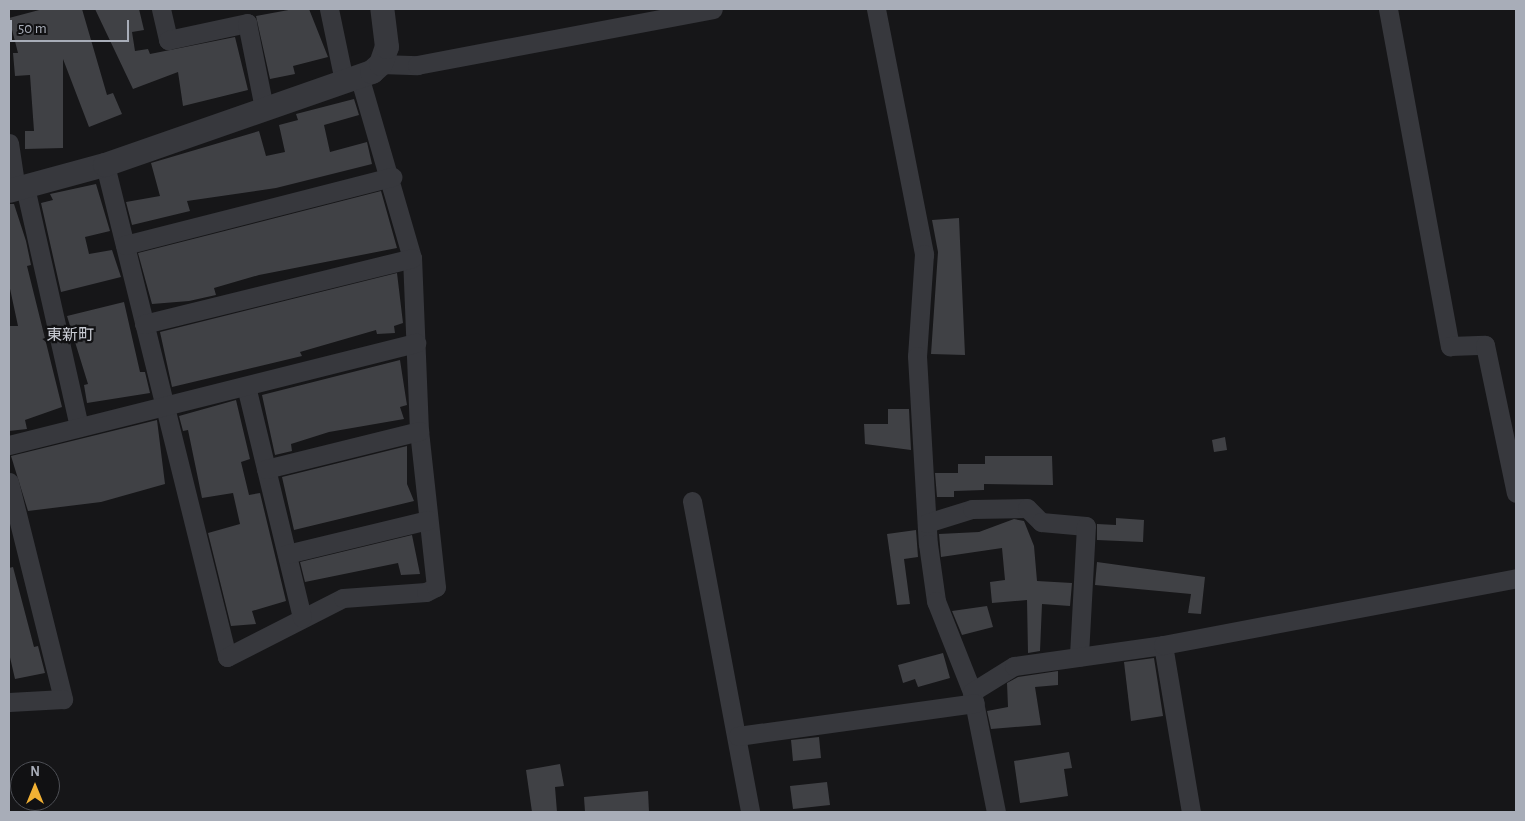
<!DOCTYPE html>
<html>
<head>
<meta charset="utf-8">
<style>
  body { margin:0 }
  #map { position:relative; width:1525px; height:821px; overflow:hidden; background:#161618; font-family:"Alegreya Sans","Noto Sans JP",sans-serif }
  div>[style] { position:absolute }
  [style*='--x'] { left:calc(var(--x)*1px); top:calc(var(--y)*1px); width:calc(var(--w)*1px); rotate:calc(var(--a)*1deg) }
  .building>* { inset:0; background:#404145 }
  .minor>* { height:19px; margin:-9.5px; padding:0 9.5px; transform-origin:9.5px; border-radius:9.5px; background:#37383d }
  .tertiary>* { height:24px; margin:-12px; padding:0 12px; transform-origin:12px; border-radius:12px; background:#37383d }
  span { translate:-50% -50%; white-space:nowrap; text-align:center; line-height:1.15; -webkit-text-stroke:4.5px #111113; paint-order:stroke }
  .neighbourhood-label { font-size:16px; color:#c9ccd4 }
  .frame { position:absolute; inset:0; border:10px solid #a8adb8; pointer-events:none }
  .north { position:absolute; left:10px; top:761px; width:50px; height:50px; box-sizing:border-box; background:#111113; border:1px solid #4d4f55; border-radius:50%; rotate:0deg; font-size:14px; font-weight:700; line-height:20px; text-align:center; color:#a8adb8 }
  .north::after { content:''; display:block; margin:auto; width:18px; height:22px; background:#f2b134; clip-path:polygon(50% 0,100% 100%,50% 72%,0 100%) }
  .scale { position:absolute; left:10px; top:20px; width:119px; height:22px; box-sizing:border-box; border:2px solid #a8adb8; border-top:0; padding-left:6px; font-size:15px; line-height:18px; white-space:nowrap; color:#a8adb8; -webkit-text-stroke:4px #111113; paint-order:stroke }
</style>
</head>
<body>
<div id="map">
  <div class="building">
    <div style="clip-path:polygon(43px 9px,82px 9px,107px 95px,113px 93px,122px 114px,89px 127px,63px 59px,63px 148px,25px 149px,25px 131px,34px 131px,30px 75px,15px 76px,13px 53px,18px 53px,9px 18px)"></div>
    <div style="clip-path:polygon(95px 9px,139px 9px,144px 30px,132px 32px,135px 51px,148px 49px,150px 54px,235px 37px,248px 90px,183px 106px,178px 72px,133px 89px)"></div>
    <div style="clip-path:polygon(294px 9px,309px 9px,328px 57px,293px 66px,295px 74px,270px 79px,256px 16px)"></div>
    <div style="clip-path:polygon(354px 99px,359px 115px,324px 125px,330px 152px,367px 142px,372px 164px,276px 188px,187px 201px,190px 211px,132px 225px,126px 202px,160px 196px,151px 163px,259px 131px,266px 156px,285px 152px,279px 125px,298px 120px,296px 114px)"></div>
    <div style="clip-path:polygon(96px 184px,110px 231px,85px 237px,89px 254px,112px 250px,121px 277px,61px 292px,41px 203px,53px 200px,50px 194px)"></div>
    <div style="clip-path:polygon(381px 191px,397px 248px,259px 275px,214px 288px,216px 295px,189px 301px,152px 304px,138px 253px)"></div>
    <div style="clip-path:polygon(9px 204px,14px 204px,26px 241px,31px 265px,27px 266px,62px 407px,25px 420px,27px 429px,9px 431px,9px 326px,18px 326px,9px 284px)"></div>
    <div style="clip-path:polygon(959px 218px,965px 355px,931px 354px,938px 252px,932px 220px)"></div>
    <div style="clip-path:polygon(397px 273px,403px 323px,394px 326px,395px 333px,377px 334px,376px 330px,300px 352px,302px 356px,172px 387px,160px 332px)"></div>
    <div style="clip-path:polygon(124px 302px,140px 372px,145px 372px,150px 393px,87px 403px,84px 385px,88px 384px,67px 316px)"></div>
    <div style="clip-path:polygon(400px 360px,406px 399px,407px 405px,400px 407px,404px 419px,329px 432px,291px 444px,292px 451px,275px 455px,262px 395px)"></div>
    <div style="clip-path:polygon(236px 400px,250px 459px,241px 462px,249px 495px,260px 493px,286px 601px,252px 611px,256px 624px,231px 626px,208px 533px,240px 524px,233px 493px,202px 498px,188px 430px,183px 431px,179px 416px)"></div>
    <div style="clip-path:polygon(888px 409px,909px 409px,911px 450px,865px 444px,864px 424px,888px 424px)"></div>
    <div style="clip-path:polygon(157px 420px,165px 484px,101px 502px,28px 511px,11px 456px)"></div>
    <div style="clip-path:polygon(1225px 437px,1227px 450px,1214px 452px,1212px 440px)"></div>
    <div style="clip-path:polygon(407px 446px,407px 484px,414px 501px,294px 530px,282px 477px)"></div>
    <div style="clip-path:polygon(985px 456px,1052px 456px,1053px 485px,984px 484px,984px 490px,954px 491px,954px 497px,937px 497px,935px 473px,958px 473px,958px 464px,985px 464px)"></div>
    <div style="clip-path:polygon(1116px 518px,1144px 520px,1143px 542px,1097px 540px,1097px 524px,1116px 525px)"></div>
    <div style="clip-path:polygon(1014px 519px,1024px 521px,1034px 546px,1037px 581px,1072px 583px,1070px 606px,1042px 604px,1040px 651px,1028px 653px,1027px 600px,992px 603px,990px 582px,1005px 580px,1002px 548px,941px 557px,939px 534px,979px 532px)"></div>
    <div style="clip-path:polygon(916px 530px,918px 557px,904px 559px,910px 604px,897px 605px,887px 534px)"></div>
    <div style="clip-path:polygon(412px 535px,420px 574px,401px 575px,398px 563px,305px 582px,300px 562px)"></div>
    <div style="clip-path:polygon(1097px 562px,1205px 577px,1201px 614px,1188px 613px,1191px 594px,1095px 585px)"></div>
    <div style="clip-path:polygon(13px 567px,34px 647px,38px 646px,45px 673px,15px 679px,9px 653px,9px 568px)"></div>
    <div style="clip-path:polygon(987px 606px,993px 627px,962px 635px,952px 611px)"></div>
    <div style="clip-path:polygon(943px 653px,950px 678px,918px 687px,915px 679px,903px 683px,898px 665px)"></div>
    <div style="clip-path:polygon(1154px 658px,1163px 716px,1131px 721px,1124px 662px)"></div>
    <div style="clip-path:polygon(1058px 671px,1058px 685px,1035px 687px,1041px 725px,991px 729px,987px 711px,1008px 707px,1007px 683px,1018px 677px)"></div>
    <div style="clip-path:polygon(819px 737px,821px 758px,793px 761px,791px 740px)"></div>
    <div style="clip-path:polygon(1069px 752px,1072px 768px,1064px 769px,1068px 796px,1020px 803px,1014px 761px)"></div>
    <div style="clip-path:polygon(560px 764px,564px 786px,555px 787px,557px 812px,532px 812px,526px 770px)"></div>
    <div style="clip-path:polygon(827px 782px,830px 805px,793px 809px,790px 786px)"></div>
    <div style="clip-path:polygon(648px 791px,649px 812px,585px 812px,584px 797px)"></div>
  </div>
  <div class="minor">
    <div style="--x:161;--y:9;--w:32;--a:77"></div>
    <div style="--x:168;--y:40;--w:81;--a:-12.1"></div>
    <div style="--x:247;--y:23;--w:87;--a:78.7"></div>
    <div style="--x:329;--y:9;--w:74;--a:78.2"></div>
    <div style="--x:876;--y:9;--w:250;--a:78.9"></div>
    <div style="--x:924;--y:254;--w:102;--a:93.9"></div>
    <div style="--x:917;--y:356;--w:188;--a:86.7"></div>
    <div style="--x:928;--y:544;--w:58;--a:82"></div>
    <div style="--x:936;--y:601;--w:98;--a:68.4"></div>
    <div style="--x:972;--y:692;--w:122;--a:78.7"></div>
    <div style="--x:1388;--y:9;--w:343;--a:79.6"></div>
    <div style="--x:1450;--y:346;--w:35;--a:-2"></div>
    <div style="--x:1485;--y:345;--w:151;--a:78.2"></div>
    <div style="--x:381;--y:64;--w:36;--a:2"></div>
    <div style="--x:417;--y:65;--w:301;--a:-10.7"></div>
    <div style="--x:9;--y:143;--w:48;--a:81.5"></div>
    <div style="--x:105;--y:165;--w:507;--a:76.07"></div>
    <div style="--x:227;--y:657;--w:130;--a:-27"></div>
    <div style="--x:343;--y:598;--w:83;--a:-4.1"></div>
    <div style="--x:426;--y:592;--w:11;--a:-27"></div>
    <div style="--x:436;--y:587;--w:157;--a:-96.2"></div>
    <div style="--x:419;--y:431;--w:173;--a:-92.3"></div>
    <div style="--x:412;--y:258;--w:190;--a:-106.2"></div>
    <div style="--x:25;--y:187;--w:246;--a:77.3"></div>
    <div style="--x:125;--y:245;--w:276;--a:-14.3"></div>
    <div style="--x:144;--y:324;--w:276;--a:-13.8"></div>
    <div style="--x:246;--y:386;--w:238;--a:76.4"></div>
    <div style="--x:9;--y:445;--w:420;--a:-14.1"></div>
    <div style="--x:266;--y:469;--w:158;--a:-13.9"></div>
    <div style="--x:9;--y:482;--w:224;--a:76"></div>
    <div style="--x:63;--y:699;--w:54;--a:176.8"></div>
    <div style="--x:692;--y:501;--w:316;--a:79.4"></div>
    <div style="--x:927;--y:523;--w:47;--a:-17.3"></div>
    <div style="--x:972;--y:509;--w:55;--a:-1"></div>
    <div style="--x:1027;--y:508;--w:20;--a:45"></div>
    <div style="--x:1041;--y:522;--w:45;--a:5.1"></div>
    <div style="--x:1086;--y:526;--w:131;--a:93.1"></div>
    <div style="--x:287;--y:554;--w:145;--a:-13.6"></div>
    <div style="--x:1163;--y:645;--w:169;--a:80.5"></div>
    <div style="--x:972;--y:692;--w:49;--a:-31.8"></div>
    <div style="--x:1014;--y:666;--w:150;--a:-8"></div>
    <div style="--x:1163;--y:645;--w:359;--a:-10.7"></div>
    <div style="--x:738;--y:736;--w:239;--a:-7.9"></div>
  </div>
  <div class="tertiary">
    <div style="--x:9;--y:191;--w:99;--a:-15.2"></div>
    <div style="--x:105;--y:165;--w:283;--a:-19.2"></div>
    <div style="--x:372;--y:72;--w:12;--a:-42"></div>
    <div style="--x:381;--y:64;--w:18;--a:-71"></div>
    <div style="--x:387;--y:47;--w:38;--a:-97"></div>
  </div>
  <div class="neighbourhood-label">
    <span style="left:70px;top:335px">東新町</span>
  </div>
  <div class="frame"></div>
  <div class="north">N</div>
  <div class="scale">50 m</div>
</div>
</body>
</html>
